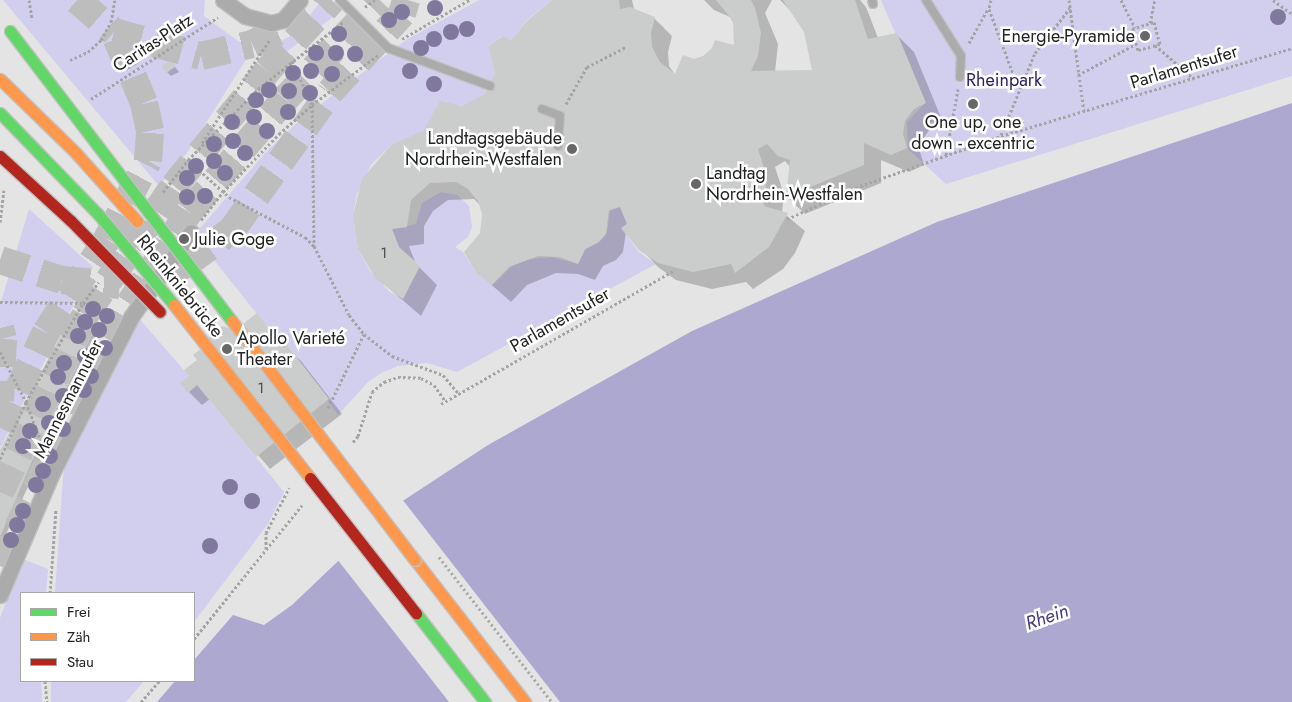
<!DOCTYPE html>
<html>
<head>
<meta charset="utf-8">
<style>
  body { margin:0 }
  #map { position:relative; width:1292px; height:702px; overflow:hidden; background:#e4e4e5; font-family:Jost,sans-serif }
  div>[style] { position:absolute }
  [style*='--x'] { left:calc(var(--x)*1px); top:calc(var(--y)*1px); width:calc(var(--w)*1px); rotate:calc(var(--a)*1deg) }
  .green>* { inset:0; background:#d2ceee }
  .water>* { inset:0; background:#ada8cf }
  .pier>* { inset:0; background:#e4e4e5 }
  .shadow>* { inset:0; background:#0003 }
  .building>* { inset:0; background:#cbcccc }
  .highway-tunnel>* { height:28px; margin-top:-14px; transform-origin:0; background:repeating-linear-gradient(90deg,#bdbdbe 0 28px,transparent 0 42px) }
  .path>* { height:3px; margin-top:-1.5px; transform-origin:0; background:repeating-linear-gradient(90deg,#a4a4a5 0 2.5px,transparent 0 5px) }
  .roads { filter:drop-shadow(1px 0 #c1c1c2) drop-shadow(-1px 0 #c1c1c2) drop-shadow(0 1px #c1c1c2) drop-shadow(0 -1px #c1c1c2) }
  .lane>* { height:8px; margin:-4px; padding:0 4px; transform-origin:4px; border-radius:4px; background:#ababac }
  .street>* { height:15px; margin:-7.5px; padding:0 7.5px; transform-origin:7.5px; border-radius:7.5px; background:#ababac }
  .slow>* { height:11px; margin:-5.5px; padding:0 5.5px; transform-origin:5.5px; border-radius:5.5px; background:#ff974d }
  .path-bridge>* { height:3px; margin-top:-1.5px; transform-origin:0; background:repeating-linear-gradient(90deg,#a4a4a5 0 2.5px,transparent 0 5px) }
  .bridges { filter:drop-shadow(1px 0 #c1c1c2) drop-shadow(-1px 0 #c1c1c2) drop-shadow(0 1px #c1c1c2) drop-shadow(0 -1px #c1c1c2) }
  .fast-bridge>* { height:11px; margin:-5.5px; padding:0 5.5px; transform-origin:5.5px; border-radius:5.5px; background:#63d668 }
  .slow-bridge>* { height:11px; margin:-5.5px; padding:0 5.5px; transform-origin:5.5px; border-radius:5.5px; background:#ff974d }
  .jam-bridge>* { height:11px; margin:-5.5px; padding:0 5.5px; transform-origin:5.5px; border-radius:5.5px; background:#b3261e }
  .trees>* { width:16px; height:16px; margin:-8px; border-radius:50%; background:#81789d }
  .dots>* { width:14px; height:14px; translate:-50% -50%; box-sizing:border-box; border:2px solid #fff; border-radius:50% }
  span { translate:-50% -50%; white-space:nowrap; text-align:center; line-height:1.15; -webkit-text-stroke:5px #fff; paint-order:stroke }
  .number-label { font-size:15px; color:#4d4d4e }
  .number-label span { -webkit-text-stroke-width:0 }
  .poi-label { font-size:18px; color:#232324 }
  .right { translate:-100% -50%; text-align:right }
  .left { translate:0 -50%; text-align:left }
  .street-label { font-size:18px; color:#232324 }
  .park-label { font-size:18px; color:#302062 }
  .water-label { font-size:19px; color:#473a7e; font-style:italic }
  .legend { position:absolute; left:20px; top:592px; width:175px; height:90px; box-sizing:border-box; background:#fff; border:1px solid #a7a7a7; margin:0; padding:6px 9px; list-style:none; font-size:15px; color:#232324 }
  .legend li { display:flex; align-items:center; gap:10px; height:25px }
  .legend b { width:25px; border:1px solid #a7a7a7 }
</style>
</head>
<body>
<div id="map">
  <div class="green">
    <div style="clip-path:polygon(3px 0,205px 0,204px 16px,238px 41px,254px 47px,187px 153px,159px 186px)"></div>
    <div style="clip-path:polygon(322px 0,329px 0,337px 14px,277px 59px,273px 56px,273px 45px,296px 33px)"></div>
    <div style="clip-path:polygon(479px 0,552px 0,527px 20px,511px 40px,502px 36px,488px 46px,495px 73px,485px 94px,467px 105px,455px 106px,424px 130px,391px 145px,371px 165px,357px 194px,353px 216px,358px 249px,370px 271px,390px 292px,403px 299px,420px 266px,399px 247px,392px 229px,416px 224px,422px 203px,441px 192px,457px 195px,469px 206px,472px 227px,468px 237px,455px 247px,463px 252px,477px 274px,492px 285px,512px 266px,530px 259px,551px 257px,578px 264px,586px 249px,598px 243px,607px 232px,610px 211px,620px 207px,627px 223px,621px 228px,639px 252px,656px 264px,457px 372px,427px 363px,398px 366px,383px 372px,368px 382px,338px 415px,288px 346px,284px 348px,194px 235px,268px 150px,300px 120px,406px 40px)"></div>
    <div style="clip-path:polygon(881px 0,1292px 0,1292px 76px,946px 184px,908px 149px,907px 122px,925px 103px)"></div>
    <div style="clip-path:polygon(29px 209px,93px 267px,0 448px,0 305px)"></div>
    <div style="clip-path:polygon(137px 316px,189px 376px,181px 383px,188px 392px,197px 385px,284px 492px,268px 524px,194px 622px,194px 593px,55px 593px,64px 464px)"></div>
    <div style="clip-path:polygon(23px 559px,48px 569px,46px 593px,21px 593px,21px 681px,41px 681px,42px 702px,0 702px,0 618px)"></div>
    <div style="clip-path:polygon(51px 681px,144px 681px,126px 702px,51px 702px)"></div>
  </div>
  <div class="water">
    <div style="clip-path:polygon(1292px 103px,1292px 702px,157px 702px,175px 681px,194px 681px,194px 660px,233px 615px,264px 625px,292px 605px,398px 504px,488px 445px,692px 331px,937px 222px)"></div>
  </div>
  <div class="pier">
    <div style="clip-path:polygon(402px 499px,560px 702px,449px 702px,337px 559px)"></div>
  </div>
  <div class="shadow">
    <div style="clip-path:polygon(556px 0,632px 0,634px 9px,654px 18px,672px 36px,668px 52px,669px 66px,676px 76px,694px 60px,736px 46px,736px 27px,730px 17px,714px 10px,704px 0,772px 0,765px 13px,778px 44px,775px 72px,814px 72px,810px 44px,798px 18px,780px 0,860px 0,866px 7px,878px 38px,897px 35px,914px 52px,942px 120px,932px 126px,923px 139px,920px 152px,924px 165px,909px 172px,881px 160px,881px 183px,805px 214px,787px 197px,790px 167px,785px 161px,775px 167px,784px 195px,782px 212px,805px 231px,795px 253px,783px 269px,753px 289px,746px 282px,712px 289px,676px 280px,658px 267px,626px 232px,623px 252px,616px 260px,603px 266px,595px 280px,578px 274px,556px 273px,527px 285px,511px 302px,478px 273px,477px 241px,484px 225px,482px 207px,474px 199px,448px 200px,433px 211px,424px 226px,424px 244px,409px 246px,416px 264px,437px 285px,421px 316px,377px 278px,360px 249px,425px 131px,486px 95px,511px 41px)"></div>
    <div style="clip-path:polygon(129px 50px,139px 63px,127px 70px,123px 66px)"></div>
    <div style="clip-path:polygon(171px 62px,179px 72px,171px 76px,167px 72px)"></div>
    <div style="clip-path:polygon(256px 315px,286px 348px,301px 361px,342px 414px,270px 469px,210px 399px,202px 405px,189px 392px,236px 331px)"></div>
    <div style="clip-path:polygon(70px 320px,98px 336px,0 547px,0 453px)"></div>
  </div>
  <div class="building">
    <div style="clip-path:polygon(552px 0,619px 0,620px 9px,630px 7px,655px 17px,651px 33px,652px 47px,660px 62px,675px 74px,683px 55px,694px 59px,703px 56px,712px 48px,715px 40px,734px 45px,733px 21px,716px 0,751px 0,755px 8px,761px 33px,758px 56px,751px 71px,812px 70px,804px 32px,783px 0,855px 0,868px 39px,897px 33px,926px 103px,914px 109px,905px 121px,903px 134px,907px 148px,891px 155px,864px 143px,864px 165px,786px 197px,790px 160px,778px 156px,767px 144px,758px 149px,767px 177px,764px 206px,788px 213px,769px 247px,735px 273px,731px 264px,693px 272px,658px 263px,639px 250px,621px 228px,627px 224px,620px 207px,609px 210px,606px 234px,599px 242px,585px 249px,578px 264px,559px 257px,538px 256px,509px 267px,492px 285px,477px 274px,464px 252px,480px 233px,482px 214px,478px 201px,468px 189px,456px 182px,430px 183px,411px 200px,407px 227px,392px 229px,399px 247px,420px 266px,403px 299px,376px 279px,358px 249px,353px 216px,362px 179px,391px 145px,424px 130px,440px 101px,462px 106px,485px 94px,495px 73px,488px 46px,503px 36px,511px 40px,527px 21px)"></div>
    <div style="clip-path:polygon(129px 49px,135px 58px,122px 67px,116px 57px)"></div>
    <div style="clip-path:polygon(171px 60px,175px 67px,166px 73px,162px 66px)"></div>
    <div style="clip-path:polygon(257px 313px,284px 348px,287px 345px,329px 399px,256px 457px,197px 385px,188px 393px,180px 383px,189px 376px,184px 370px,197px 360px,193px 355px,208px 343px,205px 340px,222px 326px,235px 330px)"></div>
    <div style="clip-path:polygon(70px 318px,94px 330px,34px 456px,0 537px,0 450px)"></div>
  </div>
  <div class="highway-tunnel">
    <div style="--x:77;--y:0;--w:49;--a:40.9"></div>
    <div style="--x:114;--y:32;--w:90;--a:15.4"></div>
    <div style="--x:201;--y:56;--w:52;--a:-13.2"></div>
    <div style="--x:252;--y:44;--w:63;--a:-25.3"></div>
    <div style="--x:0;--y:260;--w:65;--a:17.9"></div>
    <div style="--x:62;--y:280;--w:58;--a:4.9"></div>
    <div style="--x:166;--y:273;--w:22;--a:-24"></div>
    <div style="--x:186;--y:264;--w:57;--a:-36.5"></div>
    <div style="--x:232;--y:230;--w:169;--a:-54.6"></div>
    <div style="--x:330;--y:92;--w:106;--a:-47.3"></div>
    <div style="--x:402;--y:14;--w:15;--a:-74"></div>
    <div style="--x:0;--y:328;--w:11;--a:75"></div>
    <div style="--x:3;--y:339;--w:62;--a:92.8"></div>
    <div style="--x:0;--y:428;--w:106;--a:-64.4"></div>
    <div style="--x:46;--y:332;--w:111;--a:-56.7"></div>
    <div style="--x:107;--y:239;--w:88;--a:-62.3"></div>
    <div style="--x:148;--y:161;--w:30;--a:-86"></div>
    <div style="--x:150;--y:131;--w:29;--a:-102"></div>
    <div style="--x:144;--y:103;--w:77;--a:-112.9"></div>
    <div style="--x:0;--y:492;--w:196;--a:-64.3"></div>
    <div style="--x:85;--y:315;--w:157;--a:-55.4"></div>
    <div style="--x:174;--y:186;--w:148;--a:-51"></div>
    <div style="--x:267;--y:71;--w:96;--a:-47.5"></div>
    <div style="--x:0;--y:566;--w:251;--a:-64.8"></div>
    <div style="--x:107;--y:339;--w:151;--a:-57.2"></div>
    <div style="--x:189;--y:212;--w:148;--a:-49.7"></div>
    <div style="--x:285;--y:99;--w:137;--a:-46.2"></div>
  </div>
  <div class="path">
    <div style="--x:29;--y:0;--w:20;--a:81"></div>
    <div style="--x:991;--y:0;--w:9;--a:103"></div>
    <div style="--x:989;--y:9;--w:83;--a:69.6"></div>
    <div style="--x:1069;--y:0;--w:113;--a:82.4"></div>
    <div style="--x:1121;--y:0;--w:31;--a:63"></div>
    <div style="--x:1273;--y:0;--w:24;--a:36"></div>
    <div style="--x:365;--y:7;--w:12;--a:-35"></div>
    <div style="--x:1154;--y:22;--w:23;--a:75"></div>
    <div style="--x:1160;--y:44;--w:23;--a:165"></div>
    <div style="--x:1138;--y:50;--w:22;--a:-106"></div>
    <div style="--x:1132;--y:29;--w:23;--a:-18"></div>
    <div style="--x:1150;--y:23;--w:24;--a:-78"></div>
    <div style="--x:402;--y:39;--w:78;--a:-30.2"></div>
    <div style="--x:969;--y:43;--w:39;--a:-61"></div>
    <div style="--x:1155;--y:45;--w:52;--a:41.1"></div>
    <div style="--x:292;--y:61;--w:48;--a:65.6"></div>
    <div style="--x:312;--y:105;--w:141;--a:89.2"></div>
    <div style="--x:1078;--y:75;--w:66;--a:-28.1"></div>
    <div style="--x:91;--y:99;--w:151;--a:-32.8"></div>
    <div style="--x:566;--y:104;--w:43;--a:-60.4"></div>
    <div style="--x:587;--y:67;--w:44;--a:-27.1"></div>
    <div style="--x:1001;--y:135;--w:89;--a:-67.5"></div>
    <div style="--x:1035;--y:53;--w:57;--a:-52.1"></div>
    <div style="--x:202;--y:143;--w:124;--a:-56.8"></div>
    <div style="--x:946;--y:155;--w:67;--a:-79.7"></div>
    <div style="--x:188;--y:160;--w:55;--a:42.1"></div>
    <div style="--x:229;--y:197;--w:86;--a:27.8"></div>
    <div style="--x:305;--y:237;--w:13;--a:45"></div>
    <div style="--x:314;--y:246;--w:77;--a:63.1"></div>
    <div style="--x:349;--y:315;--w:24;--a:52"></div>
    <div style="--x:364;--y:334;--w:36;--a:38"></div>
    <div style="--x:392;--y:356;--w:54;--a:20.4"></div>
    <div style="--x:443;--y:375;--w:25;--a:50"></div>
    <div style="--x:163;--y:192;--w:41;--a:-52"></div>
    <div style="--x:188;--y:160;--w:100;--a:-45.4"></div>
    <div style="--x:258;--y:89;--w:108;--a:-38.2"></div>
    <div style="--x:787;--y:219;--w:80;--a:-24.3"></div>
    <div style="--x:860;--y:186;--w:150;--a:-19.5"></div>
    <div style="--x:1001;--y:136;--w:304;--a:-16.8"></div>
    <div style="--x:201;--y:220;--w:36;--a:-52"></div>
    <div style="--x:223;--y:192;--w:81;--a:-46"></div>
    <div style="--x:279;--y:134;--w:44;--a:-41.3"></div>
    <div style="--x:312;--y:105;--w:83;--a:-37.1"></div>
    <div style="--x:0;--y:222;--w:32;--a:-83"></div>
    <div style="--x:0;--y:302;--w:83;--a:0.7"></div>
    <div style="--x:83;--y:303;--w:34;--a:17"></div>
    <div style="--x:0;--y:352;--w:56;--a:62.5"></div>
    <div style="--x:26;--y:402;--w:51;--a:69.4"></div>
    <div style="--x:441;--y:404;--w:267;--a:-29.8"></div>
    <div style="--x:328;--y:408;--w:82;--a:-64.1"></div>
    <div style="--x:353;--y:442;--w:8;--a:-50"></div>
    <div style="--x:358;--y:436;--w:46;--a:-72.3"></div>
    <div style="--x:372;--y:392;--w:16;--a:-40"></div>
    <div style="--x:384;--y:382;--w:15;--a:-20"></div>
    <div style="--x:398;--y:377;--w:23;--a:2"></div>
    <div style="--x:421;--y:378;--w:15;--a:28"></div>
    <div style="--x:434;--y:385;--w:19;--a:55"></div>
    <div style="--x:0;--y:459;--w:63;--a:-65.5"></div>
    <div style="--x:26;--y:402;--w:114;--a:-60.1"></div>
    <div style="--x:83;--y:303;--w:26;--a:-53"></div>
    <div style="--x:266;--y:549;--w:16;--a:-90"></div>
    <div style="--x:266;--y:533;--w:51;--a:-62.9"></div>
    <div style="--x:50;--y:593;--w:84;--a:-85.9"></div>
    <div style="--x:194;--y:639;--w:172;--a:-51.1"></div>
    <div style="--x:45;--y:681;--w:21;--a:85"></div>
    <div style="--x:141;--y:702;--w:28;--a:-49"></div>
  </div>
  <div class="roads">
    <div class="lane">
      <div style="--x:340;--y:0;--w:68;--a:45"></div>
      <div style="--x:388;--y:48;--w:109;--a:20.4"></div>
      <div style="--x:872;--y:0;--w:4;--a:76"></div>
      <div style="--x:926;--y:0;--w:66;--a:58"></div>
      <div style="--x:961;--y:56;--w:21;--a:93"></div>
      <div style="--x:542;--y:109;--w:19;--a:21"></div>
      <div style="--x:560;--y:116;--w:30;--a:94"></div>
    </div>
    <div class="street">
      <div style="--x:223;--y:0;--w:27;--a:36"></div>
      <div style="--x:245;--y:16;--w:27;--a:15"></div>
      <div style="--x:271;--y:23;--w:12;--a:-14"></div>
      <div style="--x:283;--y:20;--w:26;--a:-50"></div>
      <div style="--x:0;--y:595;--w:133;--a:-66.9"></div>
      <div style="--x:52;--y:473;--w:175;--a:-63.1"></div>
      <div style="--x:131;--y:317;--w:104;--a:-54.8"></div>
    </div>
    <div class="slow">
      <div style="--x:415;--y:560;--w:180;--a:52.2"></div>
    </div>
  </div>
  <div class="path-bridge">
    <div style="--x:70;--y:60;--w:20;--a:-24"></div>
    <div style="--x:88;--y:52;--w:18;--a:-43"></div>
    <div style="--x:101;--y:40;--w:21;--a:-61"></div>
    <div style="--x:111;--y:22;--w:22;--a:-80"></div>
    <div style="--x:439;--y:557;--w:184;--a:52.1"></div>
  </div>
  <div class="bridges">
    <div class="fast-bridge">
      <div style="--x:10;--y:31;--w:365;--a:52.6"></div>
      <div style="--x:0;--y:113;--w:141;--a:45.9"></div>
      <div style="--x:98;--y:214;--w:119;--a:50.1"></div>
      <div style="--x:416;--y:613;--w:113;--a:52.2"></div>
    </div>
    <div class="slow-bridge">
      <div style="--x:0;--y:79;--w:105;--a:44.2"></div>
      <div style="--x:75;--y:152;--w:93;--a:48.1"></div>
      <div style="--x:174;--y:305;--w:220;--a:51.8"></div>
      <div style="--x:232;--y:321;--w:301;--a:52.6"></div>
    </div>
    <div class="jam-bridge">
      <div style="--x:0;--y:156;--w:96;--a:42.5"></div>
      <div style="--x:71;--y:221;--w:127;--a:45.6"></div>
      <div style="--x:310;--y:478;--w:172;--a:51.9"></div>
    </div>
  </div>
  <div class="trees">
    <div style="left:435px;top:8px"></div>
    <div style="left:402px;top:12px"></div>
    <div style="left:1278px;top:17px"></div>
    <div style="left:389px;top:20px"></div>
    <div style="left:467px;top:29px"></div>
    <div style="left:451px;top:32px"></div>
    <div style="left:339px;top:34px"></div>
    <div style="left:434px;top:39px"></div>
    <div style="left:421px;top:48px"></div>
    <div style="left:316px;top:53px"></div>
    <div style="left:336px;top:53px"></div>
    <div style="left:355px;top:54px"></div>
    <div style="left:311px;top:71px"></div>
    <div style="left:410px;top:71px"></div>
    <div style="left:293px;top:73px"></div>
    <div style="left:332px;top:74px"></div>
    <div style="left:434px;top:84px"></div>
    <div style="left:269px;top:90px"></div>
    <div style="left:289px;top:91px"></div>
    <div style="left:310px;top:93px"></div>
    <div style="left:256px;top:100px"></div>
    <div style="left:288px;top:112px"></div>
    <div style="left:254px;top:117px"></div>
    <div style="left:232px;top:122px"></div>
    <div style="left:267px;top:131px"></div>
    <div style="left:233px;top:141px"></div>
    <div style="left:214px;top:144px"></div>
    <div style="left:245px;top:153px"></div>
    <div style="left:214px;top:161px"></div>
    <div style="left:196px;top:166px"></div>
    <div style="left:225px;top:173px"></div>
    <div style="left:187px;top:178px"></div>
    <div style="left:205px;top:196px"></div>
    <div style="left:187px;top:197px"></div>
    <div style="left:93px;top:309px"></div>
    <div style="left:107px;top:316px"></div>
    <div style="left:85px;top:322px"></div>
    <div style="left:99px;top:330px"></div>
    <div style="left:78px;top:336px"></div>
    <div style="left:105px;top:348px"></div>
    <div style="left:85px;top:356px"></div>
    <div style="left:64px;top:363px"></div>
    <div style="left:91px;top:376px"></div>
    <div style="left:58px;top:377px"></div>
    <div style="left:84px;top:390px"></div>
    <div style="left:63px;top:396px"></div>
    <div style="left:43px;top:404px"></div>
    <div style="left:49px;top:423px"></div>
    <div style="left:63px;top:429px"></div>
    <div style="left:30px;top:431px"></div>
    <div style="left:23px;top:446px"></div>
    <div style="left:50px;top:456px"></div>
    <div style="left:43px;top:471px"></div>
    <div style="left:36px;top:485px"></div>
    <div style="left:230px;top:487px"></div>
    <div style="left:252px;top:501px"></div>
    <div style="left:23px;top:511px"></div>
    <div style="left:17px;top:525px"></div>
    <div style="left:11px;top:540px"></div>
    <div style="left:210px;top:546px"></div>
  </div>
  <div class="dots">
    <div style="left:1145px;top:36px;background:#676768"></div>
    <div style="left:973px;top:104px;background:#676768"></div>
    <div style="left:572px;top:149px;background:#676768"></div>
    <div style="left:696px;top:184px;background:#676768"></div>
    <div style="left:184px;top:239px;background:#676768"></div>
    <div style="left:227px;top:349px;background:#676768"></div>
  </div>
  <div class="number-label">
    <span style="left:384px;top:254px">1</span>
    <span style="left:261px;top:389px">1</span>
  </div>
  <div class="poi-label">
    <span class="right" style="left:1135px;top:36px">Energie-Pyramide</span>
    <span style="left:973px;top:133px">One up, one<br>down - excentric</span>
    <span class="right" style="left:562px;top:149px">Landtagsgebäude<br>Nordrhein-Westfalen</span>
    <span class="left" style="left:706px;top:184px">Landtag<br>Nordrhein-Westfalen</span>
    <span class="left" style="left:194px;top:239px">Julie Goge</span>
    <span class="left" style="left:237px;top:349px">Apollo Varieté<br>Theater</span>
  </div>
  <div class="street-label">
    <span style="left:153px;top:43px;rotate:-33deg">Caritas-Platz</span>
    <span style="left:1184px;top:67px;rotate:-17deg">Parlamentsufer</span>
    <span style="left:180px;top:286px;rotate:51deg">Rheinkniebrücke</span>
    <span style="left:560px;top:320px;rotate:-30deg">Parlamentsufer</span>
    <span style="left:68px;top:399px;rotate:-63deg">Mannesmannufer</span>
  </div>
  <div class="park-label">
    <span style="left:1004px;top:80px">Rheinpark</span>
  </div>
  <div class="water-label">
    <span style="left:1047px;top:617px;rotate:-19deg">Rhein</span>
  </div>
  <ul class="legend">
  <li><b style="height:6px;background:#63d668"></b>Frei</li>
  <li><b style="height:6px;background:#ff974d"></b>Zäh</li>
  <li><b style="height:6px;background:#b3261e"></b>Stau</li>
  </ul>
</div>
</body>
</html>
